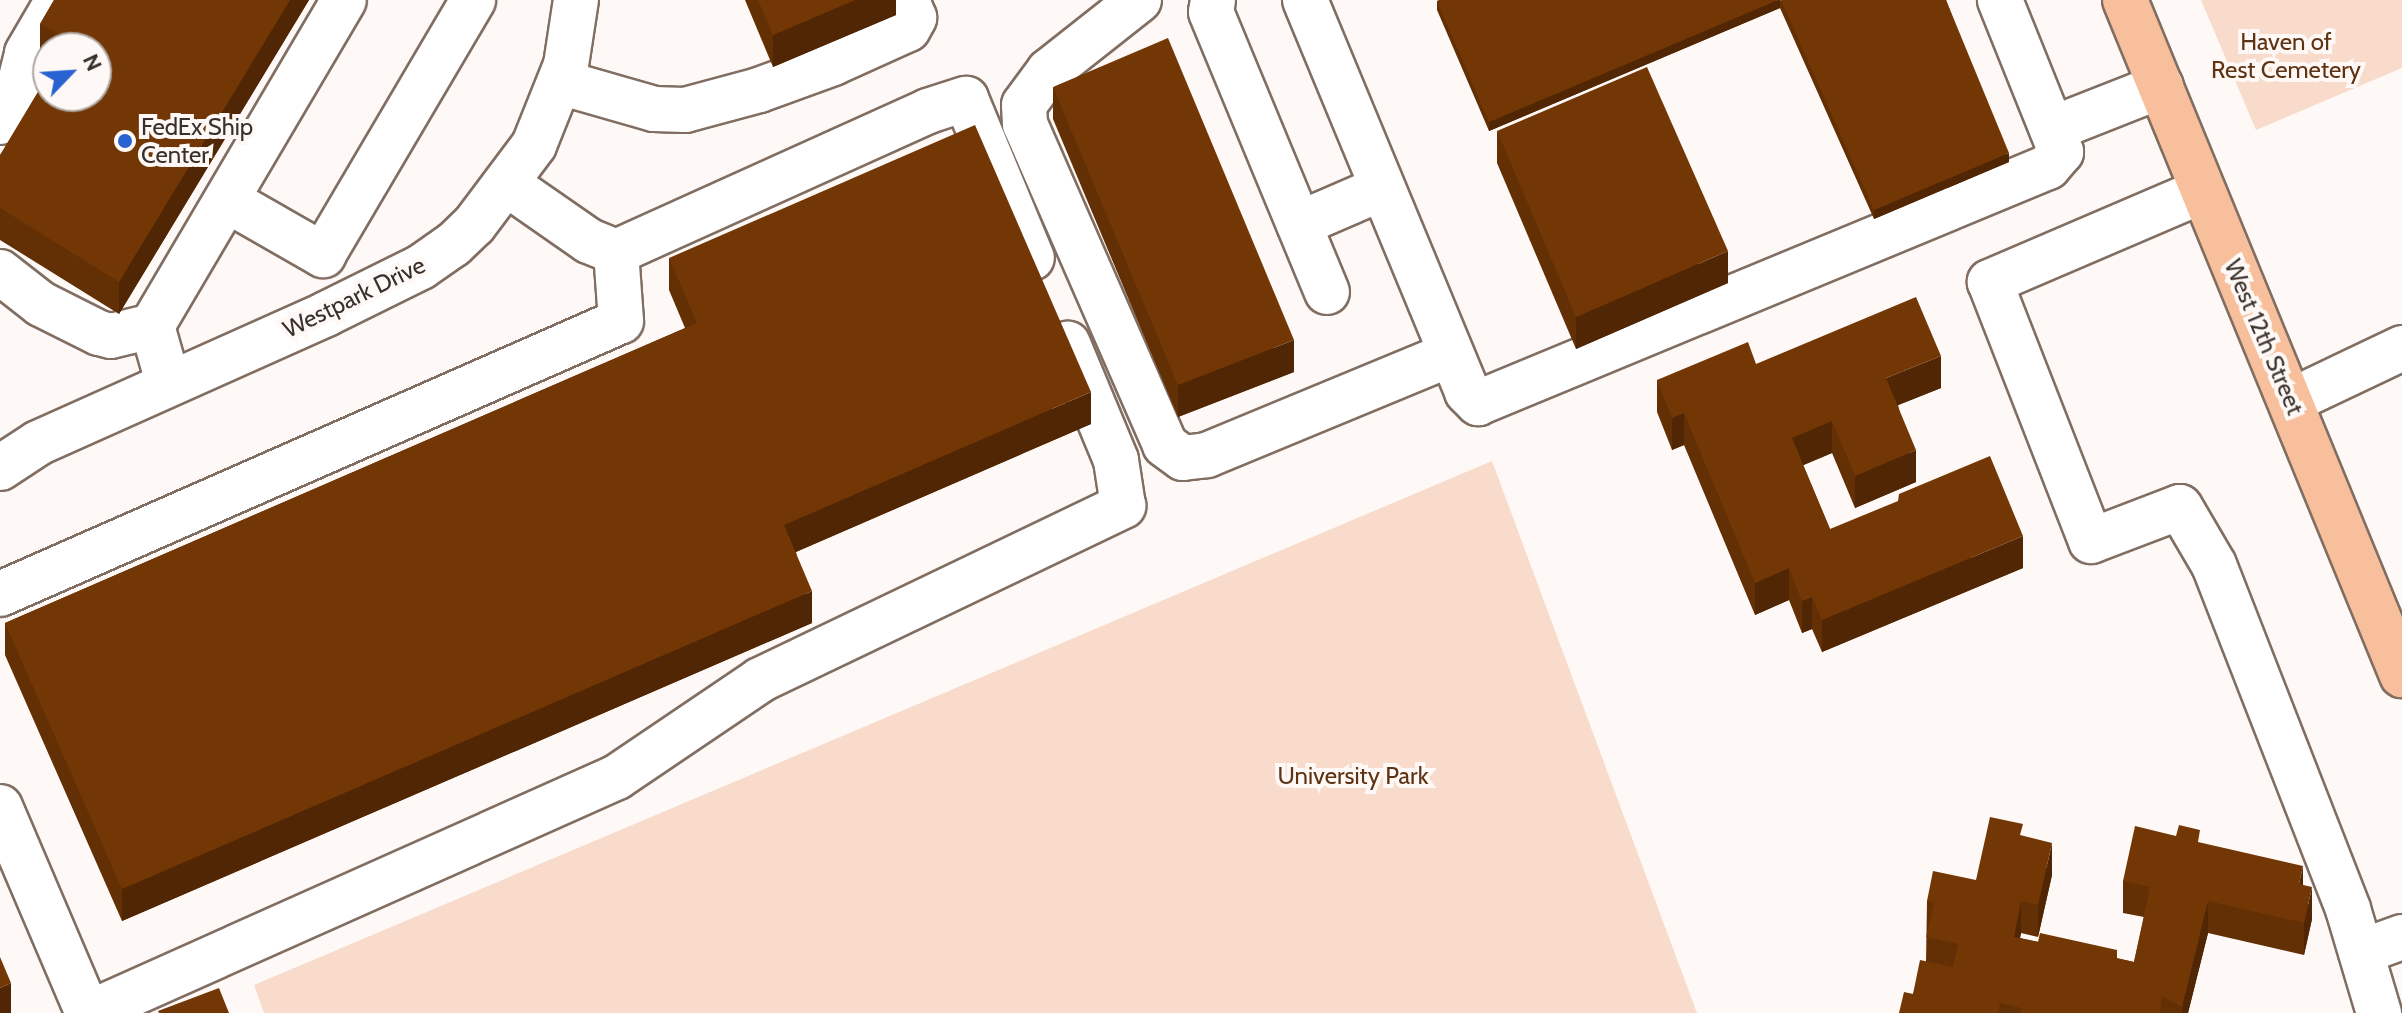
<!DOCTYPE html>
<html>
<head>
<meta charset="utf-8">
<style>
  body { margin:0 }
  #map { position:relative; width:2402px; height:1013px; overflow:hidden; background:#fef9f6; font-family:Cabin,sans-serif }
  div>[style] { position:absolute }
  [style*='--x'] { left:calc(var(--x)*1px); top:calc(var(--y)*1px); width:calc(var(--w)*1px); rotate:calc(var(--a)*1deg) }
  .green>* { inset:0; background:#f8dbca }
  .roads { filter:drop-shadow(2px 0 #816e62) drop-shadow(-2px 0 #816e62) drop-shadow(0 2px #816e62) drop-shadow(0 -2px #816e62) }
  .minor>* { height:44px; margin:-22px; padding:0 22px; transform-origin:22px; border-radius:22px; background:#fff }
  .major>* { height:44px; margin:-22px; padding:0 22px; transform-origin:22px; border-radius:22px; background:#f7bf9b }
  .wall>* { inset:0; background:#632f05 }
  .shaded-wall>* { inset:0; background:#502604 }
  .building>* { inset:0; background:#733706 }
  .dots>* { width:22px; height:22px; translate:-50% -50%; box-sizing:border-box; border:4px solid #fef9f6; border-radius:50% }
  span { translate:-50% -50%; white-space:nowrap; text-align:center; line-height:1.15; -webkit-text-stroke:8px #fef9f6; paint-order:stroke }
  .park-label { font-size:24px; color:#5f3212 }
  .poi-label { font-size:24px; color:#39302b }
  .left { translate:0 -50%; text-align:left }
  .street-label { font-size:24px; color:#39302b }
  .north { position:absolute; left:32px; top:32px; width:80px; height:80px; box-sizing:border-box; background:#fef9f6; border:2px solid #afa9a5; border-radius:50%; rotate:65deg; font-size:22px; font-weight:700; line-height:32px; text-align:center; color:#39302b }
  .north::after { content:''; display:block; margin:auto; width:28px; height:36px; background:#2863d1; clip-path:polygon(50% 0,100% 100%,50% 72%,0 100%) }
</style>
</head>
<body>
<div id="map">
  <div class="green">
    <div style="clip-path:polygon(2201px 0,2402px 0,2402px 68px,2256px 130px)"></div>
    <div style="clip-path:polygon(1492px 461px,1697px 1013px,264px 1013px,254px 985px)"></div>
  </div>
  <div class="roads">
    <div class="minor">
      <div style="--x:1139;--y:0;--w:115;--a:141.7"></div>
      <div style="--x:1049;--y:71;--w:42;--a:126.3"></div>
      <div style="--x:1024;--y:105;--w:19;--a:87"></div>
      <div style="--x:1025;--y:124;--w:350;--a:66.4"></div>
      <div style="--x:1165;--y:445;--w:22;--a:36"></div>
      <div style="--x:1183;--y:458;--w:24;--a:-7"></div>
      <div style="--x:1207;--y:455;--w:264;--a:-22.5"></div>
      <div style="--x:1213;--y:0;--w:12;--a:99"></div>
      <div style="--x:1211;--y:12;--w:303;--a:67.5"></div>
      <div style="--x:1305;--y:0;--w:424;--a:67.5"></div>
      <div style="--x:1467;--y:392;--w:16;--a:45"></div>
      <div style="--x:1478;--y:403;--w:617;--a:-22.49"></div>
      <div style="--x:2048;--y:167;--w:20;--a:-49"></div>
      <div style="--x:2061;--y:152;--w:164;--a:-111.9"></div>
      <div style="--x:560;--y:82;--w:98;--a:16"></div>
      <div style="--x:654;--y:109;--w:31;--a:2"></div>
      <div style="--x:685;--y:110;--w:77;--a:-15.1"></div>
      <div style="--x:759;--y:90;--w:79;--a:-20"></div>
      <div style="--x:833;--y:63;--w:82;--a:-24.4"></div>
      <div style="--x:908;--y:29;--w:13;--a:-61"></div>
      <div style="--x:914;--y:18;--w:19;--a:-111"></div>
      <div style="--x:0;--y:122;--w:41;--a:-62.2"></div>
      <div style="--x:19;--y:86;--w:34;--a:-76"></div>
      <div style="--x:27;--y:53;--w:61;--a:-59.7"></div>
      <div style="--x:2052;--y:129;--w:117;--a:-21.5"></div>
      <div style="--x:507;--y:184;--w:100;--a:34.8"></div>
      <div style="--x:589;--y:241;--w:29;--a:22"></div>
      <div style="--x:616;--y:252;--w:342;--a:-24.3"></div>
      <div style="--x:928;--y:111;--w:40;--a:-18"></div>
      <div style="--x:966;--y:99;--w:172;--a:67.5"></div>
      <div style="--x:2202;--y:191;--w:231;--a:156.8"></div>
      <div style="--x:1990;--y:282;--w:278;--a:68.7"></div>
      <div style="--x:2091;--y:541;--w:95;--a:-20.9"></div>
      <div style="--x:2180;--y:507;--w:67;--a:59.6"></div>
      <div style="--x:2214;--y:565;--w:369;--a:68.7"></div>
      <div style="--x:2348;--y:909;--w:109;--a:73.4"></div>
      <div style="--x:227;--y:200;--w:111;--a:29.8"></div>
      <div style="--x:323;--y:255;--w:296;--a:-59.5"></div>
      <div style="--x:1299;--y:224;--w:90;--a:-23.4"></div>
      <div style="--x:0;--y:272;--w:52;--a:38"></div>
      <div style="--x:41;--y:304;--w:65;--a:26.6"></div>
      <div style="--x:99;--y:333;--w:12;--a:14"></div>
      <div style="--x:111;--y:336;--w:42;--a:-13.7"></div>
      <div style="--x:168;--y:382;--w:58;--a:-105.9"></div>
      <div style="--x:152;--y:326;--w:378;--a:-59.5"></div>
      <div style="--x:2291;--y:401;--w:123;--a:-25.5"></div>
      <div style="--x:0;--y:468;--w:45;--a:-33.3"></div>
      <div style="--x:38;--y:443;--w:316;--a:-24.1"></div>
      <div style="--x:326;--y:314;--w:106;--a:-26.3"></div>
      <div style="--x:421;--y:267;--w:39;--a:-35"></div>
      <div style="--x:453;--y:245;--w:29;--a:-44"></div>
      <div style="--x:474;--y:225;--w:100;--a:-53.1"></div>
      <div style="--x:534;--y:145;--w:86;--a:-68.2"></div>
      <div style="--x:566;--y:65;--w:66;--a:-81.3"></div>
      <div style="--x:0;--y:594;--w:678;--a:-23.73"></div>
      <div style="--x:621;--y:321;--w:69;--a:-94.1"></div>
      <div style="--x:0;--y:807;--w:224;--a:66.9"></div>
      <div style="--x:2361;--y:952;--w:44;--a:-20.1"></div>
      <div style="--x:89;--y:1013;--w:578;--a:-24.08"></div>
      <div style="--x:617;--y:777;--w:173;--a:-34.1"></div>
      <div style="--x:760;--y:680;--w:403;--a:-25.6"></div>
      <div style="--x:1123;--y:506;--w:47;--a:-98.7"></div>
      <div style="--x:1116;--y:460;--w:126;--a:-112.5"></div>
    </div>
    <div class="major">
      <div style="--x:2125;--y:0;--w:730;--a:67.69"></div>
    </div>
  </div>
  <div class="wall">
    <div style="clip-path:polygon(54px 0,309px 0,119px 314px,0 240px,0 155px,96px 48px,48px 48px,48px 60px,40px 56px,40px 24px)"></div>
    <div style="clip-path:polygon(745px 0,896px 0,896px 15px,773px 67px)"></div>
    <div style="clip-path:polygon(1946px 0,2009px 162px,1874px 219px,1780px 8px,1489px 131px,1437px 10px,1437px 1px)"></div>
    <div style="clip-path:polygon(1053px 87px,1294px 372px,1178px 417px,1053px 119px)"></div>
    <div style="clip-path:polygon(1497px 131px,1728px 283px,1576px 349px,1497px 163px)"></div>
    <div style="clip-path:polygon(669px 258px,1091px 424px,796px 552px,812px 623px,122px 921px,5px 655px,5px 623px,685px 328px,669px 290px)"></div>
    <div style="clip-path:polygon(1756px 364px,1941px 388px,1898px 405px,1916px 482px,1855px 508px,1832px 453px,1803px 465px,1830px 529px,2023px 568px,1822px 652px,1812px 629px,1802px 633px,1789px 600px,1755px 615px,1684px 445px,1672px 450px,1657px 412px,1657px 380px)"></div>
    <div style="clip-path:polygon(2023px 836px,2052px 875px,2038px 937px,2021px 933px,2020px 938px,2134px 962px,2144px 917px,2123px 913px,2123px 881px,2200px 843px,2303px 885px,2312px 919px,2304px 955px,2208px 933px,2188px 1013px,1899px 1013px,1913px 994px,1926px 962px,1927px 901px,1976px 880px)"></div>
  </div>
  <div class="shaded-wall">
    <div style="clip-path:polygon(290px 0,309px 0,119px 314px,119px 282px)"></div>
    <div style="clip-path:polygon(855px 0,896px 0,896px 15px,773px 67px,773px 35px)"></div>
    <div style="clip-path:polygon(1778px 0,1780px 0,1780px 8px,1489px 131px,1489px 122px)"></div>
    <div style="clip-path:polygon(2009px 153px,2009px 162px,1874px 219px,1874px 210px)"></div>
    <div style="clip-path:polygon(1728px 251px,1728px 283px,1576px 349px,1576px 317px)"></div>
    <div style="clip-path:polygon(1294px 340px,1294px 372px,1178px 417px,1178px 385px)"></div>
    <div style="clip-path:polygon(1941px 356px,1941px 388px,1886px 410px,1886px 378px)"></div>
    <div style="clip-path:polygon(1091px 392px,1091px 424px,784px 557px,784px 525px)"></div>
    <div style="clip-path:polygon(1684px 413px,1684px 445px,1672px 450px,1672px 418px)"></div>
    <div style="clip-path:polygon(1832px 421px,1832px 453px,1792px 470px,1792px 438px)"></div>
    <div style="clip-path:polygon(1916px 450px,1916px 482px,1855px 508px,1855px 476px)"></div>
    <div style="clip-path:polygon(2023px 536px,2023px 568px,1822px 652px,1822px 620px)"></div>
    <div style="clip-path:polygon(1789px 568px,1789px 600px,1755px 615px,1755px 583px)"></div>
    <div style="clip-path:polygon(812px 591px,812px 623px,122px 921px,122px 889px)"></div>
    <div style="clip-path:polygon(1812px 597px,1812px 629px,1802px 633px,1802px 601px)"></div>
    <div style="clip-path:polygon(2052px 843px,2052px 875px,2038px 937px,2038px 905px)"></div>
    <div style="clip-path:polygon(2303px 866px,2303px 898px,2299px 884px)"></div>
    <div style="clip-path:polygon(2312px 887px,2312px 919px,2304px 955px,2304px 923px)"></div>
    <div style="clip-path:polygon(2021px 901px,2021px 933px,2014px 969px,2014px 937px)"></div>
    <div style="clip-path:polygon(2208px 901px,2208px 933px,2188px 1013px,2182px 1013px,2182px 1007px)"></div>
    <div style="clip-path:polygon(11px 983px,11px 1013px,0 1013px,0 988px)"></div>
  </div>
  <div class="building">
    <div style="clip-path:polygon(54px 0,290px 0,119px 282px,0 208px,0 155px,48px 75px,48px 96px,96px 96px,96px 48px,65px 48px,69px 40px,40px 24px)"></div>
    <div style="clip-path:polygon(758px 0,855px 0,773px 35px)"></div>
    <div style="clip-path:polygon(1439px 0,1778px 0,1489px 122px,1437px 1px)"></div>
    <div style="clip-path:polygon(1781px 0,1946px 0,2009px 153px,1874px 210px)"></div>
    <div style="clip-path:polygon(1168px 38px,1294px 340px,1178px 385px,1053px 87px)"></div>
    <div style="clip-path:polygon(1647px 67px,1728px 251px,1576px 317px,1497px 131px)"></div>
    <div style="clip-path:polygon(975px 125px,1091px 392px,784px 525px,812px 591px,122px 889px,5px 623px,697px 323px,669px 258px)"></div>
    <div style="clip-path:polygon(1916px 297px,1941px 356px,1886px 378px,1916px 450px,1855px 476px,1832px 421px,1792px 438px,1830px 529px,1898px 501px,1899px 494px,1990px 456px,2023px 536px,1822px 620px,1812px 597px,1802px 601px,1789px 568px,1755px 583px,1684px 413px,1672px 418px,1657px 380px,1748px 342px,1756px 364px)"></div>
    <div style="clip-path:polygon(1990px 817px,2023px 824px,2020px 835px,2052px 843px,2038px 905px,2021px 901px,2014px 937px,2038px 942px,2040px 933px,2117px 950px,2117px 958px,2134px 962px,2150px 887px,2123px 881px,2135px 826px,2176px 836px,2179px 825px,2200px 830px,2198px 842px,2303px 866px,2299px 884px,2312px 887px,2304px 923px,2208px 901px,2182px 1007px,2162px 996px,2160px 1013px,2020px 1013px,2021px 1008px,2000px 1003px,1998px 1013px,1899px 1013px,1904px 992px,1913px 994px,1920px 960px,1953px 967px,1958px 944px,1926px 937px,1934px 903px,1927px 901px,1933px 871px,1976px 880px)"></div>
    <div style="clip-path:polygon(0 957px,11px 983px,0 988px)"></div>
    <div style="clip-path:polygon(219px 988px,229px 1013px,159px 1013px,158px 1011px)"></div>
  </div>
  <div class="dots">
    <div style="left:125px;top:141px;background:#2863d1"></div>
  </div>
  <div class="park-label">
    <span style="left:2286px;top:56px">Haven of<br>Rest Cemetery</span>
    <span style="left:1353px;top:776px">University Park</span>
  </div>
  <div class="poi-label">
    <span class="left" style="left:141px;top:141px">FedEx Ship<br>Center</span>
  </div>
  <div class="street-label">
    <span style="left:354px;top:297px;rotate:-26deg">Westpark Drive</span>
    <span style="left:2264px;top:337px;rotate:67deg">West 12th Street</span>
  </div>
  <div class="north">N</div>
</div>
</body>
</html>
